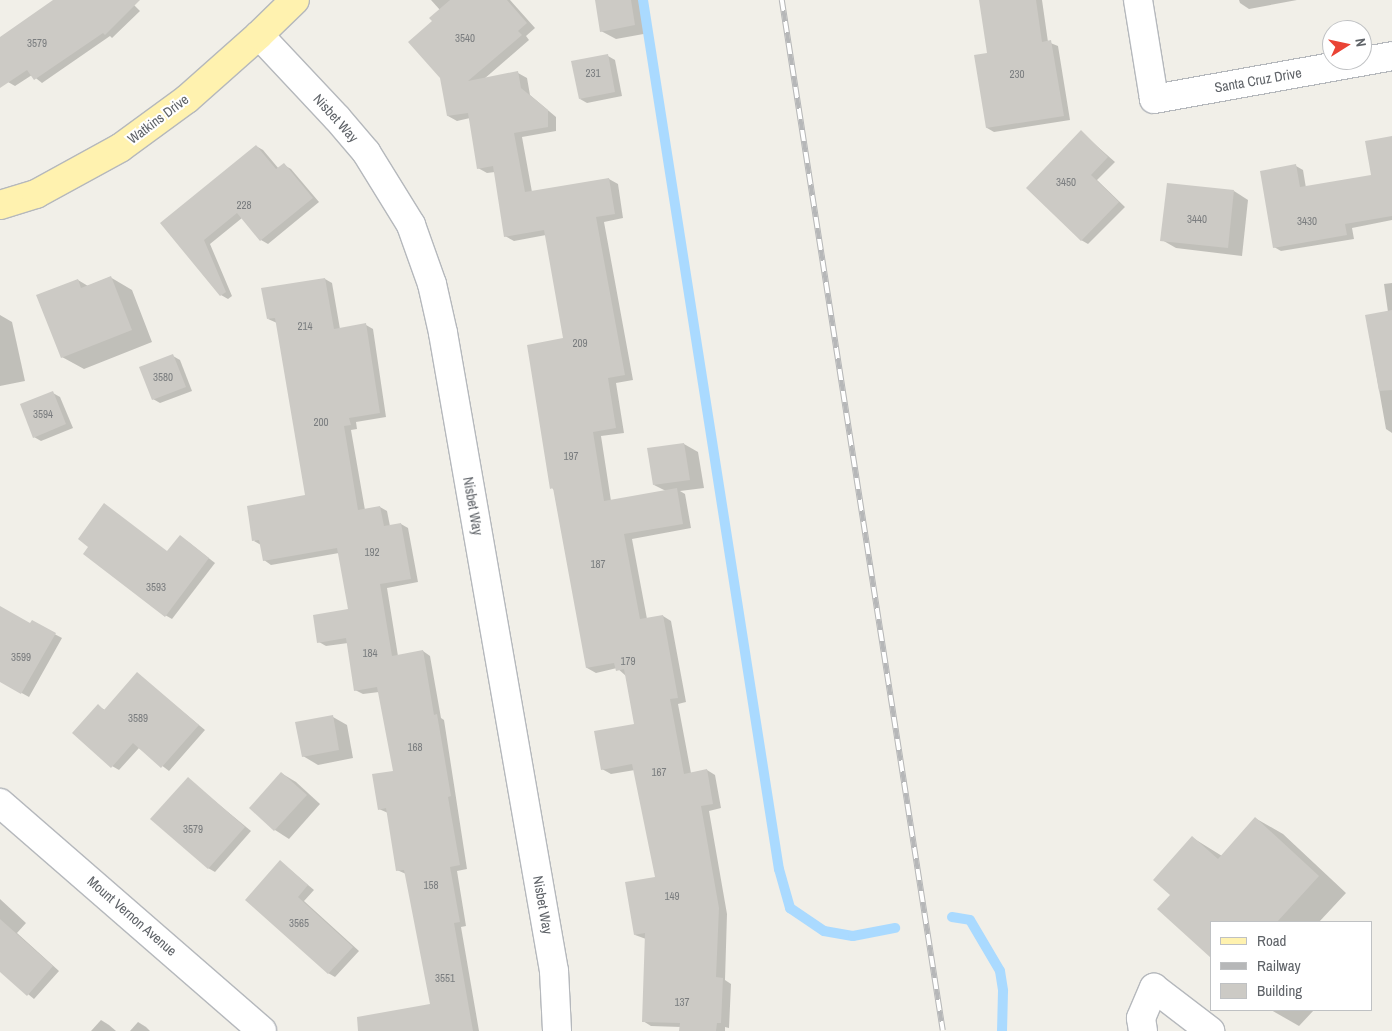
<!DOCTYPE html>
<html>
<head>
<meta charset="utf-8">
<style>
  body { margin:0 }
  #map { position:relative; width:1392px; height:1031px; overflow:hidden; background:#f1efe8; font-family:"Archivo Narrow",sans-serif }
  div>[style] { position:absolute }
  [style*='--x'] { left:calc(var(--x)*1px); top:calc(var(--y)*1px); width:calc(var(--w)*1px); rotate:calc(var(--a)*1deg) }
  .shadow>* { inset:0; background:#0003 }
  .stream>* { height:10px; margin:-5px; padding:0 5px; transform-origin:5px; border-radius:5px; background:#aadaff }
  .building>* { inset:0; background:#cccac5 }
  .roads { filter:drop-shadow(1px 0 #b5b8bc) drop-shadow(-1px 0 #b5b8bc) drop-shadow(0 1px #b5b8bc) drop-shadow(0 -1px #b5b8bc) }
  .minor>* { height:28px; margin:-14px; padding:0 14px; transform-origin:14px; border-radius:14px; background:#fff }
  .major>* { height:28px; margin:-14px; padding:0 14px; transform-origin:14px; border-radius:14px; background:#fff2af }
  .rail>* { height:5.5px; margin-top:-2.75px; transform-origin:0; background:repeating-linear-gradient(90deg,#fff 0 11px,#b6b7b8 0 22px); box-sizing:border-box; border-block:1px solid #b6b7b8 }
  span { translate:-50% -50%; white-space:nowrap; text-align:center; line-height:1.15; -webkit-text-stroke:4px #fff; paint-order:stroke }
  .number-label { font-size:11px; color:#7a7d7f }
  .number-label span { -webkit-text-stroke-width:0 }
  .street-label { font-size:14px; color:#5f6368 }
  .legend { position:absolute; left:1210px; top:921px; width:162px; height:90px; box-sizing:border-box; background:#fff; border:1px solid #bfc1c3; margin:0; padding:6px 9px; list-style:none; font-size:15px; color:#5f6368 }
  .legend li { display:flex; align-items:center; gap:10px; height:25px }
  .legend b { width:25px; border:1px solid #bfc1c3 }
  .north { position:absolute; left:1322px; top:20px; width:50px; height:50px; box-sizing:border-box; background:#fff; border:1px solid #bfc1c3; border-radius:50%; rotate:80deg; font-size:14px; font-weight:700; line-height:20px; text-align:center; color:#5f6368 }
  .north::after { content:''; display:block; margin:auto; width:18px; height:22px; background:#ea4335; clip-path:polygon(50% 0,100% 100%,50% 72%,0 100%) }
</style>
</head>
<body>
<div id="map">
  <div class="shadow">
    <div style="clip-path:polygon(55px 0,129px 0,140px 11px,112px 38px,110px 36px,42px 83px,32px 75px,15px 86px,8px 82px,0 70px,0 38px)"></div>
    <div style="clip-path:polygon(431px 0,510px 0,535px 28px,526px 36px,529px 40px,484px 79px,518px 73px,527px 78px,530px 95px,556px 117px,556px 131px,522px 137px,532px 192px,609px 179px,618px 184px,623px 218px,604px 222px,633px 380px,616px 383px,624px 433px,601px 436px,611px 501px,666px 491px,654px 485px,684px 444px,698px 452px,704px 488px,680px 491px,685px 494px,691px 528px,632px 539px,647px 619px,663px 616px,671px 621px,686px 702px,678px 704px,691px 773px,707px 770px,715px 775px,721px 808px,709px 811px,727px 914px,725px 980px,731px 984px,729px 1028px,725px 1027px,725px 1031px,681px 1031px,681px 1027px,651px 1026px,643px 1021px,646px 939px,635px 935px,656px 878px,635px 770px,611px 774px,602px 769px,636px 725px,626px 676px,617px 668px,596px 673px,587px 668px,554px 490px,552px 488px,564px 339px,546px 235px,514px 241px,505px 236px,495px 172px,487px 173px,478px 168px,470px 118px,457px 121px,448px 116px,434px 21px,440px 10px)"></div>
    <div style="clip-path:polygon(596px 0,638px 0,644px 3px,649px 33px,616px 39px,601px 31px)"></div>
    <div style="clip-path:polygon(980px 0,1042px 0,1048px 42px,1058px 46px,1070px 120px,994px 132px,987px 128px,988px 54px)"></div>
    <div style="clip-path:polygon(1239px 0,1297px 0,1249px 9px,1240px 3px)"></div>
    <div style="clip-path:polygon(608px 56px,615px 60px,622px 96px,587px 103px,580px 99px)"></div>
    <div style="clip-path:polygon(1081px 132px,1115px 162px,1097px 180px,1125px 207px,1088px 244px,1081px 240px)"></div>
    <div style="clip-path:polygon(1392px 137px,1392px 220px,1352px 228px,1354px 239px,1281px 251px,1274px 247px,1296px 166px,1303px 170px,1306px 188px,1373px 176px)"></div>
    <div style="clip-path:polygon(256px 146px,263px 150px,279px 169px,284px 165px,291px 169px,319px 202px,268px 244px,261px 240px,242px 218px,210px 244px,232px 296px,228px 299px,221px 295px,162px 223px)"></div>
    <div style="clip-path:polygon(1234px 191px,1248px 200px,1242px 256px,1176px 248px,1162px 240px)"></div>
    <div style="clip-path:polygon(110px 277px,132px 290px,152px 342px,84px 369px,62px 357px,78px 280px,88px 286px)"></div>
    <div style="clip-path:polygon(325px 279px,332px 283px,340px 329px,366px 325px,373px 329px,386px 417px,356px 422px,357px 429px,351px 430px,365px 510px,380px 507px,387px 511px,390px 526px,401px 524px,408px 528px,418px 582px,387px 588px,398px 656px,423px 651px,430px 656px,441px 718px,444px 720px,467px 869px,457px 871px,466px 926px,461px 927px,479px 1031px,398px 1031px,432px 1006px,406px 874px,397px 870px,388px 813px,379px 809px,394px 772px,379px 692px,363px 694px,355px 690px,348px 643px,326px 646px,319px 642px,350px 610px,339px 553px,271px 565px,264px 560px,261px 545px,254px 541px,307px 496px,277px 323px,268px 319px)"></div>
    <div style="clip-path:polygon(1392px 283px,1392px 433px,1386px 429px,1366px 316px,1388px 312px,1384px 284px)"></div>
    <div style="clip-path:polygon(0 315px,12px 322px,25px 381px,0 386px)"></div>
    <div style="clip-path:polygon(173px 356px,180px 360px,192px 391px,160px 403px,153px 399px)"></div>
    <div style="clip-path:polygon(53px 393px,60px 397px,73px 428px,41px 441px,34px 437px)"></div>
    <div style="clip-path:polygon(187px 541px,215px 563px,172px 619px,165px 615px,168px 552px)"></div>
    <div style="clip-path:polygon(0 607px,31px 625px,32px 622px,62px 638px,29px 697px,0 681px)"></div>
    <div style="clip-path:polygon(137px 674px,205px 730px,169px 771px,139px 748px,119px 770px,112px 766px,98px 706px,105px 710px)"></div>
    <div style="clip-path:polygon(333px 717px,347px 725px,353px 758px,318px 765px,303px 756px)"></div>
    <div style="clip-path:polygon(281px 773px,296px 782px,320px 804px,289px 839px,275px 830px,251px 808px)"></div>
    <div style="clip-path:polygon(188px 779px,251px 831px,215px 872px,208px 868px)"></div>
    <div style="clip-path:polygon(1255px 818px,1283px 834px,1346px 893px,1319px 922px,1211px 922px,1171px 895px,1193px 838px,1222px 856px)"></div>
    <div style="clip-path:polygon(281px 862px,314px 890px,304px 901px,359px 951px,335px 977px,328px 973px)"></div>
    <div style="clip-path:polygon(0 899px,26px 923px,17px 933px,59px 971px,34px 999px,0 971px)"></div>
    <div style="clip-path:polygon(1271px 1010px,1314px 1010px,1299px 1026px)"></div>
    <div style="clip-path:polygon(101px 1020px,109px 1025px,116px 1031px,91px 1031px)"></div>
    <div style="clip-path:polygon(138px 1022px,146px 1027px,150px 1031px,130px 1031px)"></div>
  </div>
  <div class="stream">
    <div style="--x:643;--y:0;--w:880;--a:81.11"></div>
    <div style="--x:779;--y:869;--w:41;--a:74.2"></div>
    <div style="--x:790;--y:908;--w:41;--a:34.1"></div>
    <div style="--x:824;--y:931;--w:29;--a:10"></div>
    <div style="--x:853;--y:936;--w:43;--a:-10.8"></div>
    <div style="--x:952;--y:917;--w:18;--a:9"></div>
    <div style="--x:970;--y:920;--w:59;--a:59.5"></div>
    <div style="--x:1000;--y:971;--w:20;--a:81"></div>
    <div style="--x:1003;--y:991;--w:40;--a:91.4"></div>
  </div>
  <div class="building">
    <div style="clip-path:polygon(53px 0,140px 0,105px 35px,103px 33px,34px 80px,27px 70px,0 88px,0 37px)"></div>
    <div style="clip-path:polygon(450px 0,507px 0,527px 23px,518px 31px,522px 35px,468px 81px,518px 71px,521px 88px,548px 110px,548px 127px,514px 133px,525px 192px,609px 178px,615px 214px,596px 217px,625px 375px,608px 378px,616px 428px,593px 432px,604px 501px,677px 488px,683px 524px,624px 534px,640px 619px,663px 615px,678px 698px,670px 699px,684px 774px,707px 769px,713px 804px,701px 806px,719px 908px,716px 977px,723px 978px,721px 1023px,717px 1023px,716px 1031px,679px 1031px,680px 1023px,642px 1022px,645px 933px,634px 935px,625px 882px,655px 877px,632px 764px,601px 770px,594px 731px,634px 724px,624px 669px,616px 671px,614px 663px,586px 668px,553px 488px,550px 489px,527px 345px,563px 338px,544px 230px,504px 237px,493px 166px,477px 169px,468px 113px,447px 116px,440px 78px,408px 42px,432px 21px,429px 18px)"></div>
    <div style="clip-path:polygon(595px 0,631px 0,635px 25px,600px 32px)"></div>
    <div style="clip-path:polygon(979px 0,1036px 0,1042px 42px,1051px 40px,1064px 116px,986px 128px,974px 55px,987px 53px)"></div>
    <div style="clip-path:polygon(608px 54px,615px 92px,579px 99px,571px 61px)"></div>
    <div style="clip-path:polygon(1081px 130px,1108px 157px,1091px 175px,1119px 202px,1081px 241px,1026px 188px)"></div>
    <div style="clip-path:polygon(1392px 136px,1392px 216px,1345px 224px,1347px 235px,1273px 248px,1260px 171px,1296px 164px,1300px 187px,1371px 175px,1365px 141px)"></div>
    <div style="clip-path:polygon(256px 145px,276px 169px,284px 163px,313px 198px,260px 241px,237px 213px,204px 240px,226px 292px,220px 296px,160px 223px)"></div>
    <div style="clip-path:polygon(1167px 183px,1234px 190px,1228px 248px,1160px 241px)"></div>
    <div style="clip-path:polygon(111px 276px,132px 330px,61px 358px,36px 295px,78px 279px,81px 288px)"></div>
    <div style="clip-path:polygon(325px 278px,334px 329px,366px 323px,380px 413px,349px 418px,351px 425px,344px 426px,358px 510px,380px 506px,384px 526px,401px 523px,411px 579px,380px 584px,392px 656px,423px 650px,434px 715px,437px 714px,451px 796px,448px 797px,460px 865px,450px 867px,460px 922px,454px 923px,473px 1031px,358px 1031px,357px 1017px,430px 1004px,404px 870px,396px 871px,386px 808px,378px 810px,372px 774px,393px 771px,377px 687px,354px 691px,346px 638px,317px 643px,313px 615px,348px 609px,337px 548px,263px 561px,259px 540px,252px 541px,247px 506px,305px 495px,275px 318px,267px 319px,261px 288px)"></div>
    <div style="clip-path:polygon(1392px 310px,1392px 390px,1379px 391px,1365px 315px)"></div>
    <div style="clip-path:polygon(173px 354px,186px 387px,152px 400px,139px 367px)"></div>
    <div style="clip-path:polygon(53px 391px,66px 424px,33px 438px,20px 404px)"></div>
    <div style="clip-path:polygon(684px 443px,690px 480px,653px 485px,647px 448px)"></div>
    <div style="clip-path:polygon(104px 503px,167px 551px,180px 535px,209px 558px,165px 617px,83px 554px,88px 547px,78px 539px)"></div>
    <div style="clip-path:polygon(0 606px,30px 623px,32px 620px,56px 633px,21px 694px,0 682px)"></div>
    <div style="clip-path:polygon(137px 672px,199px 725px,161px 768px,133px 743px,111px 768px,72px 733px,98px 704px,104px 710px)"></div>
    <div style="clip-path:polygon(333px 715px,339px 750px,302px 757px,295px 722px)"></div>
    <div style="clip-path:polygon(281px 772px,307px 795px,274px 831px,249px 808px)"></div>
    <div style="clip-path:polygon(188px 777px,245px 827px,208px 869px,150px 819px)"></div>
    <div style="clip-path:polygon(1255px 817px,1319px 876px,1277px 922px,1211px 922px,1211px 958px,1157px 909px,1170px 895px,1153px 880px,1192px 836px,1218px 859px)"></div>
    <div style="clip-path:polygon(280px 860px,308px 885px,298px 897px,353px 947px,328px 974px,245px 900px)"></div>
    <div style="clip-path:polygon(0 919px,53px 966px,27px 996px,0 972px)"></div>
  </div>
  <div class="roads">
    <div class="minor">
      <div style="--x:1138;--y:0;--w:100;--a:80.8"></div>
      <div style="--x:1154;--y:99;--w:242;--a:-10.2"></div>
      <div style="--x:259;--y:35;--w:114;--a:46.8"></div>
      <div style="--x:337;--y:118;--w:45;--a:49.5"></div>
      <div style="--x:366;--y:152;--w:86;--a:58.3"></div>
      <div style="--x:411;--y:225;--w:63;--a:70.4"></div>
      <div style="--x:432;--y:284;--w:50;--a:77.3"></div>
      <div style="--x:443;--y:333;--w:648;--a:80.13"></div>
      <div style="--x:554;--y:971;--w:60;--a:87.1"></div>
      <div style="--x:0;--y:803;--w:347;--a:41"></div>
      <div style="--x:1143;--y:1031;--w:13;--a:-99"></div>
      <div style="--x:1141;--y:1018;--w:33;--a:-67"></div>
      <div style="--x:1154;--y:988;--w:71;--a:37.5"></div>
    </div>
    <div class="major">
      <div style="--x:0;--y:205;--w:38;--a:-17"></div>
      <div style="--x:36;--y:194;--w:96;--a:-28.7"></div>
      <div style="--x:120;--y:148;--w:83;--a:-36.2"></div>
      <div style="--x:187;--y:99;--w:96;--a:-41.6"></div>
      <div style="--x:259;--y:35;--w:50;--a:-44.2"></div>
    </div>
  </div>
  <div class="rail">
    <div style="--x:782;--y:0;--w:1043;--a:81.12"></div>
  </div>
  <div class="number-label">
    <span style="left:465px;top:38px">3540</span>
    <span style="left:37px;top:43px">3579</span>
    <span style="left:593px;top:73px">231</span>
    <span style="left:1017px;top:74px">230</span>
    <span style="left:1066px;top:182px">3450</span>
    <span style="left:244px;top:205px">228</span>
    <span style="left:1197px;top:219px">3440</span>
    <span style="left:1307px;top:221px">3430</span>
    <span style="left:305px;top:326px">214</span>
    <span style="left:580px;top:343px">209</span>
    <span style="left:163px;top:377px">3580</span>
    <span style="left:43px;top:414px">3594</span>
    <span style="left:321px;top:422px">200</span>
    <span style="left:571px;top:456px">197</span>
    <span style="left:372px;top:552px">192</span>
    <span style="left:598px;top:564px">187</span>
    <span style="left:156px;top:587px">3593</span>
    <span style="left:370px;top:653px">184</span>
    <span style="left:21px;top:657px">3599</span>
    <span style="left:628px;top:661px">179</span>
    <span style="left:138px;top:718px">3589</span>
    <span style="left:415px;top:747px">168</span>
    <span style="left:659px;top:772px">167</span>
    <span style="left:193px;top:829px">3579</span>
    <span style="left:431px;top:885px">158</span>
    <span style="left:672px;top:896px">149</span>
    <span style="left:299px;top:923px">3565</span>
    <span style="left:445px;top:978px">3551</span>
    <span style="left:682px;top:1002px">137</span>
  </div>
  <div class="street-label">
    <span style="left:1258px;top:80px;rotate:-10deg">Santa Cruz Drive</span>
    <span style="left:336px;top:118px;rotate:48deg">Nisbet Way</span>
    <span style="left:158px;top:119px;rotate:-37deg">Watkins Drive</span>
    <span style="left:473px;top:506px;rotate:80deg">Nisbet Way</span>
    <span style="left:543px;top:905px;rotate:80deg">Nisbet Way</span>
    <span style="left:132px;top:916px;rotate:41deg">Mount Vernon Avenue</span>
  </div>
  <ul class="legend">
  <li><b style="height:6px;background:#fff2af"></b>Road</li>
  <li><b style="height:6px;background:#b6b7b8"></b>Railway</li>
  <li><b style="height:14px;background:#cccac5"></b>Building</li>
  </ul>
  <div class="north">N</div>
</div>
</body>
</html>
